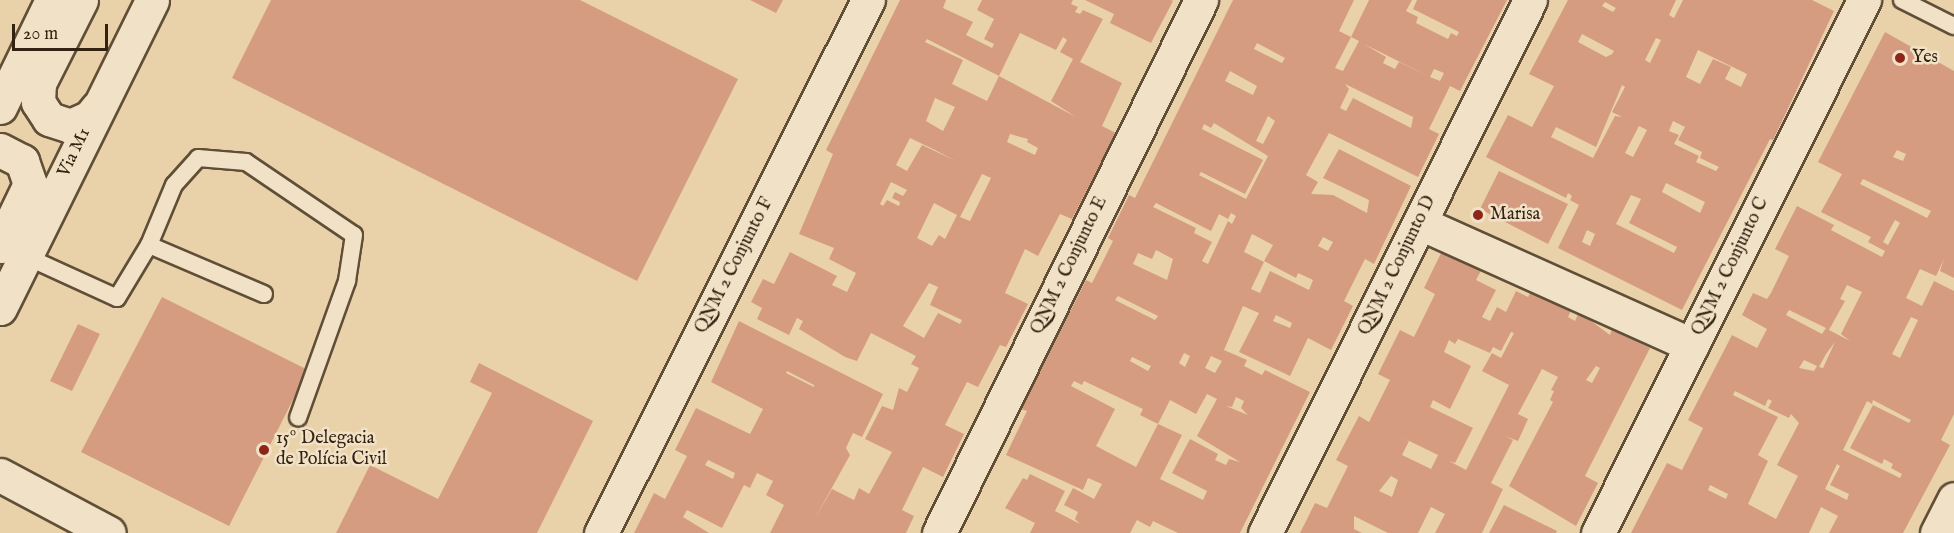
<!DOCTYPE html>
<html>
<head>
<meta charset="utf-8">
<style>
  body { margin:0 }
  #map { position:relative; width:1954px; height:533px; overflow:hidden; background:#e9d2a9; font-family:"IM FELL English",serif }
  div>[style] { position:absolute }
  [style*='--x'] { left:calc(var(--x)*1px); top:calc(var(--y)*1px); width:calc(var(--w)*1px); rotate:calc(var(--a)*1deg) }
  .building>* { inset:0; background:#d59c81 }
  .roads { filter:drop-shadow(2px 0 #604e37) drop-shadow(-2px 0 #604e37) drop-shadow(0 2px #604e37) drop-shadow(0 -2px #604e37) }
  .service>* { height:16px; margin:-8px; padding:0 8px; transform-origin:8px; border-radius:8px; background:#f1e2c7 }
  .minor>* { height:33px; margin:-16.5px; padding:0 16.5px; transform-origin:16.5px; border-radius:16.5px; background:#f1e2c7 }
  .secondary>* { height:33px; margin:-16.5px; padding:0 16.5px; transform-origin:16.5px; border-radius:16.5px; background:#f1e2c7 }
  .dots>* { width:16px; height:16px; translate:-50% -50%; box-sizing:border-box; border:3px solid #f1e2c7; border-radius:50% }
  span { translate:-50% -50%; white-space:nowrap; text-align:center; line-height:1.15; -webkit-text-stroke:5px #f1e2c7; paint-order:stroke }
  .poi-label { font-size:18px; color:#321 }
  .left { translate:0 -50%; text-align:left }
  .street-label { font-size:18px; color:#321 }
  .scale { position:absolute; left:12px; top:24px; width:96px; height:27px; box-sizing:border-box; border:3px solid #321; border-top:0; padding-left:8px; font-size:18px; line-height:21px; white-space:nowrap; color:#321; -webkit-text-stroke:4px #f1e2c7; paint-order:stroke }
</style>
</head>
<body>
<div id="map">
  <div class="building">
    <div style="clip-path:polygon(271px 0,580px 0,738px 79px,637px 281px,232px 78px)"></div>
    <div style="clip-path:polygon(750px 0,783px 0,776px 13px)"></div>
    <div style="clip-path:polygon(evenodd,900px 0,946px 0,943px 8px,973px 22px,966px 35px,992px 48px,994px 44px,984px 39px,994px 19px,977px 10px,982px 0,1073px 0,1071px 4px,1078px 7px,1075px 12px,1080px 14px,1083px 10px,1103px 19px,1080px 62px,1122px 83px,1102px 126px,1116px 133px,1072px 219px,1060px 214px,1038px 256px,1025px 249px,1005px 293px,1028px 304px,1006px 347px,1000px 345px,978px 387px,967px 382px,945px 425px,964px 434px,943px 477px,923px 467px,902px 510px,914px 516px,906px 533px,770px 533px,784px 505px,766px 495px,773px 481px,757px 473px,750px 488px,744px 485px,722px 528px,687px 510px,683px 517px,709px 533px,634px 533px,654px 493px,665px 499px,687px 456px,675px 450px,696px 408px,750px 434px,763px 409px,711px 382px,739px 321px,883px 394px,862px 437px,853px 433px,846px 448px,850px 455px,814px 520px,832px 489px,854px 500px,859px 488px,869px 494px,892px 452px,865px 439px,882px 406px,893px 410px,899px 388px,907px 392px,919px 368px,911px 364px,916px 356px,871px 333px,857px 361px,845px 357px,799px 329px,803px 321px,797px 318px,789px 335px,757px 319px,762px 308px,751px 302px,763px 279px,774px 284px,790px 252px,837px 276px,832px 285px,847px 292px,856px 273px,829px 259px,834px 248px,799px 234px,833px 154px,826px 150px,900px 0,1020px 33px,1056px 50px,1063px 37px,1067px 40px,1060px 52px,1073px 59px,1051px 101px,1076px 117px,999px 76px,987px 101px,952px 84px,963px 60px,925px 42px,927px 39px,999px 76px,1020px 33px,900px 0,935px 98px,955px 107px,943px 131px,926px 121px,935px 98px,900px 0,1010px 134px,1028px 139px,1027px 142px,1038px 148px,1035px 155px,1007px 142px,1010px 134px,900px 0,910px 138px,935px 150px,956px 161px,922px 145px,907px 171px,896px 165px,910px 138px,900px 0,982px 174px,991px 178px,970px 221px,960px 217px,982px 174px,900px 0,891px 182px,907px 190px,903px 196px,895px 192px,892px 198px,900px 202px,899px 206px,887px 200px,883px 206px,880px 204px,891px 182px,900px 0,934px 203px,957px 215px,945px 239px,939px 235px,932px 246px,917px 238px,934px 203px,900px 0,929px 283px,938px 287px,930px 305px,962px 320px,960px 324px,938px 313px,924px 338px,903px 326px,929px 283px,900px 0,787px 371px,814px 385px,814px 387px,786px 373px,787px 371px,900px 0,708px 460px,735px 473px,733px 479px,705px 465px,708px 460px)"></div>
    <div style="clip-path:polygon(1085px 0,1171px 0,1173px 1px,1151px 43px,1110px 23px,1114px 14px)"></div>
    <div style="clip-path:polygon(evenodd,1233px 0,1354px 0,1339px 31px,1351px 37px,1335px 68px,1343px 71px,1359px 41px,1351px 37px,1369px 0,1412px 0,1406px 11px,1418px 17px,1416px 23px,1448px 39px,1451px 33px,1457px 36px,1459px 32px,1413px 9px,1417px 0,1507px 0,1460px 91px,1450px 86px,1429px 129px,1439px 134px,1418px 177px,1329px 133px,1306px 175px,1318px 182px,1311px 194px,1333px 195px,1367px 213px,1369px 200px,1323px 178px,1339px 149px,1411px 186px,1374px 264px,1365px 259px,1344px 301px,1353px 306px,1331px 350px,1308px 338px,1290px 376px,1239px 352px,1259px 313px,1243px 306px,1224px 350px,1247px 360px,1244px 366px,1262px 375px,1265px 370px,1310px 392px,1240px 533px,1178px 533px,1153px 521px,1150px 527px,1137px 520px,1130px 533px,1030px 533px,1035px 523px,1005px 508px,1023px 478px,1027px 480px,1030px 474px,1065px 491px,1055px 511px,1080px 524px,1075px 519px,1078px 512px,1064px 505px,1073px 488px,1094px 499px,1102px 484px,1088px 478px,1083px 490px,1006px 455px,1027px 411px,1021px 409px,1086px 280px,1092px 283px,1113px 241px,1108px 238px,1129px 195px,1135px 198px,1233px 0,1257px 43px,1285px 58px,1282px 63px,1254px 49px,1257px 43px,1233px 0,1364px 44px,1430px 77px,1399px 62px,1395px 69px,1383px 63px,1386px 57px,1364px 44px,1233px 0,1434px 69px,1444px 73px,1440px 81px,1430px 77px,1434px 69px,1233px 0,1230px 71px,1257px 86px,1253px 95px,1225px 81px,1230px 71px,1233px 0,1345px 84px,1413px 117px,1414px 113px,1411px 128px,1353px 98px,1346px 111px,1340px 108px,1349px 89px,1345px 84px,1233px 0,1268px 116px,1275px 121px,1263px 144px,1256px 141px,1268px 116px,1233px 0,1214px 123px,1268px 156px,1246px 199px,1199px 175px,1201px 172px,1245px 194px,1263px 160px,1202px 129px,1204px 124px,1211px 128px,1214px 123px,1233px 0,1156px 203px,1211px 231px,1219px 214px,1228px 219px,1231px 213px,1236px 216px,1232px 224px,1228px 221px,1208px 264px,1202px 261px,1212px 242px,1194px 233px,1196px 228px,1153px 207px,1156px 203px,1233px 0,1252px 234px,1273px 245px,1264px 261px,1296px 278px,1298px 273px,1313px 280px,1309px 290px,1270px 271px,1260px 293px,1251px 289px,1264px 262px,1244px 252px,1252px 234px,1233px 0,1323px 237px,1333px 242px,1328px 251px,1318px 246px,1323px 237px,1233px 0,1156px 250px,1173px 259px,1167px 280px,1133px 264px,1138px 253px,1152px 259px,1156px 250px,1233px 0,1118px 296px,1158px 316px,1155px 320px,1115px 300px,1118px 296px,1233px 0,1276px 315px,1292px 323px,1290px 328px,1273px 321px,1276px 315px,1233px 0,1184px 353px,1190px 356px,1185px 367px,1179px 363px,1184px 353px,1233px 0,1211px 356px,1222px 361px,1215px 373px,1205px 368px,1211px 356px,1233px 0,1132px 357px,1151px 366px,1148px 371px,1130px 361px,1132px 357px,1233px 0,1074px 381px,1082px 385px,1084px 381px,1143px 409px,1140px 415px,1158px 424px,1170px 400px,1196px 414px,1207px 394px,1217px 399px,1197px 436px,1240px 462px,1229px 459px,1226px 465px,1215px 460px,1218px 454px,1190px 439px,1172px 473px,1207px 491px,1203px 500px,1160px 479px,1182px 435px,1158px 424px,1136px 467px,1096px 446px,1115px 409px,1071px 386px,1074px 381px,1233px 0,1236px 397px,1244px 401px,1241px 408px,1248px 415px,1226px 406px,1232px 407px,1236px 397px)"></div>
    <div style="clip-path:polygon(evenodd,1568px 0,1676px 0,1669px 15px,1674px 18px,1683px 0,1812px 0,1834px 11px,1773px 140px,1770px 139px,1682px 310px,1558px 248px,1579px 205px,1570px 200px,1572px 196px,1568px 193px,1566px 198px,1486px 157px,1508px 115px,1532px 127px,1554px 86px,1529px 74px,1568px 0,1605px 2px,1616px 8px,1613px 12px,1602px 6px,1605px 2px,1568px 0,1582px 34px,1614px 51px,1612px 54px,1606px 57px,1578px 42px,1582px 34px,1568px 0,1656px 38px,1661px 40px,1650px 63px,1645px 60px,1656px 38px,1568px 0,1698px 50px,1747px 74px,1741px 87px,1725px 79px,1731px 67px,1713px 59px,1700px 84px,1686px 77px,1698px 50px,1568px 0,1622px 85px,1625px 87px,1612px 112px,1622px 117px,1615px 116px,1593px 158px,1551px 137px,1556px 127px,1596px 147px,1622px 85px,1568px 0,1673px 121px,1685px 127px,1678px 140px,1702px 152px,1700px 158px,1719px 167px,1716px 171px,1696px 162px,1699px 156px,1674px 144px,1679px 135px,1669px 131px,1673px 121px,1568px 0,1639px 126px,1647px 130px,1633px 157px,1625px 153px,1639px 126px,1568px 0,1666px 183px,1705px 202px,1700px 213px,1662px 192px,1666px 183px,1568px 0,1631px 195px,1641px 199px,1629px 223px,1677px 247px,1674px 253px,1616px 224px,1631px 195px,1568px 0,1587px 230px,1595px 234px,1590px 246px,1582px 242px,1587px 230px)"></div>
    <div style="clip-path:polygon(evenodd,1885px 32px,1954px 71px,1954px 278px,1940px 271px,1944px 259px,1936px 276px,1920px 269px,1906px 298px,1922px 306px,1934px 281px,1954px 291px,1954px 414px,1941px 440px,1950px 445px,1903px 533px,1829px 533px,1838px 516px,1821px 507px,1809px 533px,1631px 533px,1667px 463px,1682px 470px,1703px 428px,1688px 420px,1732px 335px,1757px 348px,1767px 329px,1742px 315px,1753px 293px,1767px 299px,1771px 293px,1789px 256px,1775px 249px,1797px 206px,1834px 225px,1831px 230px,1882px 257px,1885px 251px,1868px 242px,1871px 237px,1821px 212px,1842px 174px,1818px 162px,1885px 32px,1897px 150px,1906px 154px,1903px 161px,1893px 157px,1897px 150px,1885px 32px,1863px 179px,1931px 211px,1927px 218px,1860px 184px,1863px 179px,1885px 32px,1895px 220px,1900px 223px,1888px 245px,1883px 242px,1895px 220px,1885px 32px,1847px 285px,1862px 292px,1841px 334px,1850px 341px,1829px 330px,1845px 301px,1840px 299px,1847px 285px,1885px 32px,1789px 310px,1826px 328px,1822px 334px,1786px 315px,1789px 310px,1885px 32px,1911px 317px,1918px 320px,1900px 358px,1892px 354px,1911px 317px,1885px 32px,1835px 342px,1823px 368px,1819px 367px,1826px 354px,1835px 342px,1885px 32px,1804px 360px,1817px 366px,1814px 371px,1799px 368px,1804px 360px,1885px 32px,1735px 391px,1765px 406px,1768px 399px,1772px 401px,1768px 408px,1789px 418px,1791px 414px,1799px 423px,1777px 465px,1798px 476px,1776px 519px,1748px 504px,1768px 461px,1758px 455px,1778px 417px,1733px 395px,1735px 391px,1885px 32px,1873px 400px,1911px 420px,1909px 423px,1873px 405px,1850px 448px,1882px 464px,1884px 459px,1893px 464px,1891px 468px,1902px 474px,1900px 478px,1843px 450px,1867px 401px,1872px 404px,1873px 400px,1885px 32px,1837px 464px,1840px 466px,1830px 485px,1849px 494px,1847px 500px,1825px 489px,1837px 464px,1885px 32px,1710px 485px,1728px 494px,1726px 499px,1708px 490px,1710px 485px)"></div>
    <div style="clip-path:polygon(1499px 171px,1568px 204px,1548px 244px,1480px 209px)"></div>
    <div style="clip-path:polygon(evenodd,1445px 245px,1484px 265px,1476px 280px,1496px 290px,1482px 317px,1490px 321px,1497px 307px,1506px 312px,1516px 291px,1528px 297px,1532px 289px,1572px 309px,1568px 317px,1575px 321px,1579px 312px,1610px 335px,1612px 329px,1650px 348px,1585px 476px,1598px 483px,1576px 526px,1509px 486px,1553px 402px,1550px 400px,1554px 391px,1551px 390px,1558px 377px,1542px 369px,1518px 414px,1528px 419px,1518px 441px,1505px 436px,1513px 440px,1491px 483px,1503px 489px,1482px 533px,1435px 533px,1445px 514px,1431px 507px,1418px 533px,1388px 533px,1354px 516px,1354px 529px,1362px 533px,1300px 533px,1315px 503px,1327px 508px,1348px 466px,1336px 460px,1359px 416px,1369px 422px,1390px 380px,1378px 374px,1400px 330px,1414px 337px,1435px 294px,1424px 288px,1445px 245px,1511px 332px,1514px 333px,1501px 358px,1492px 353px,1482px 371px,1509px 385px,1466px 470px,1449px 461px,1455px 463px,1473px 428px,1430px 407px,1433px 400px,1450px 409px,1471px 366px,1444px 352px,1449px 340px,1455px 344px,1458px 339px,1490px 353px,1493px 347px,1501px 351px,1511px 332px,1445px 245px,1596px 366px,1600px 368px,1592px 383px,1586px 380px,1596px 366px,1445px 245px,1397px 435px,1438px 455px,1431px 469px,1402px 455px,1409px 441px,1397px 435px,1445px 245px,1391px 476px,1398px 480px,1392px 497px,1379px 491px,1391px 476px)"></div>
    <div style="clip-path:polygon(162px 297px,308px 370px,229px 526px,81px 452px)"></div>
    <div style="clip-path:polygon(78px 324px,100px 334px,72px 391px,50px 381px)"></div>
    <div style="clip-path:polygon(479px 363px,593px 421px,537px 533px,336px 533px,370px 465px,438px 499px,492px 393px,470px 382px)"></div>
    <div style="clip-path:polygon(1504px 505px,1557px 531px,1556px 533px,1489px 533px)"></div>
  </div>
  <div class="roads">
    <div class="service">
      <div style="--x:1902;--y:0;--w:58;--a:26.6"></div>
      <div style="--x:149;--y:245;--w:65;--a:-67.4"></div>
      <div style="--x:174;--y:185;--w:36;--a:-48"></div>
      <div style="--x:198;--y:158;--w:48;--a:4.8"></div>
      <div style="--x:246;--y:162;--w:130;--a:34.1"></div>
      <div style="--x:354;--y:235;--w:47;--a:98.7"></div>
      <div style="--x:347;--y:281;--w:145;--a:109.7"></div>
      <div style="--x:25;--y:256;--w:101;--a:24.5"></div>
      <div style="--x:117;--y:298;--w:62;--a:-58.9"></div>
      <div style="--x:149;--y:245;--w:125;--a:23.1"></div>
    </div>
    <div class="minor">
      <div style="--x:1420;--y:223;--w:298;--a:24.2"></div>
      <div style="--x:0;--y:475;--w:123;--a:28"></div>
      <div style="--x:601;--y:533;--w:596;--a:-63.39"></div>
      <div style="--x:939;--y:533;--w:594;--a:-63.82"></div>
      <div style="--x:1265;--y:533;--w:595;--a:-63.56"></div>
      <div style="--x:1598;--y:533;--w:596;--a:-63.48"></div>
      <div style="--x:1937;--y:533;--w:38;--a:-63"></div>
    </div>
    <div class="secondary">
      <div style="--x:81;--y:0;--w:93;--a:116.8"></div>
      <div style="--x:39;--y:83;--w:19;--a:93"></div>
      <div style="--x:38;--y:102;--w:20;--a:57"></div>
      <div style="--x:49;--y:119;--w:22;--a:18"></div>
      <div style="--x:70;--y:126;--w:22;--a:-24"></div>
      <div style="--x:90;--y:117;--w:11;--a:-52"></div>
      <div style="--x:0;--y:107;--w:119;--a:-64.1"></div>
      <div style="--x:0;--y:150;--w:25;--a:27"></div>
      <div style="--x:22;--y:161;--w:24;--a:71"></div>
      <div style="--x:30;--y:184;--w:69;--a:115.8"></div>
      <div style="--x:0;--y:308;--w:343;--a:-63.7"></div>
    </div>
  </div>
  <div class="dots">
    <div style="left:1900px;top:58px;background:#8f2418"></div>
    <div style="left:1478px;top:215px;background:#8f2418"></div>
    <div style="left:264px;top:450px;background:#8f2418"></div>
  </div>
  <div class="poi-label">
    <span class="left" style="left:1912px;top:58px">Yes</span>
    <span class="left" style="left:1490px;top:215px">Marisa</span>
    <span class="left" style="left:276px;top:450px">15º Delegacia<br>de Polícia Civil</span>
  </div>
  <div class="street-label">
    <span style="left:75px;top:153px;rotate:-64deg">Via M1</span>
    <span style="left:735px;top:266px;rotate:-63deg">QNM 2 Conjunto F</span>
    <span style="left:1070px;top:266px;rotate:-64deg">QNM 2 Conjunto E</span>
    <span style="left:1398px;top:266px;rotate:-64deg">QNM 2 Conjunto D</span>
    <span style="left:1731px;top:267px;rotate:-64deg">QNM 2 Conjunto C</span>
  </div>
  <div class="scale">20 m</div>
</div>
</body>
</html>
